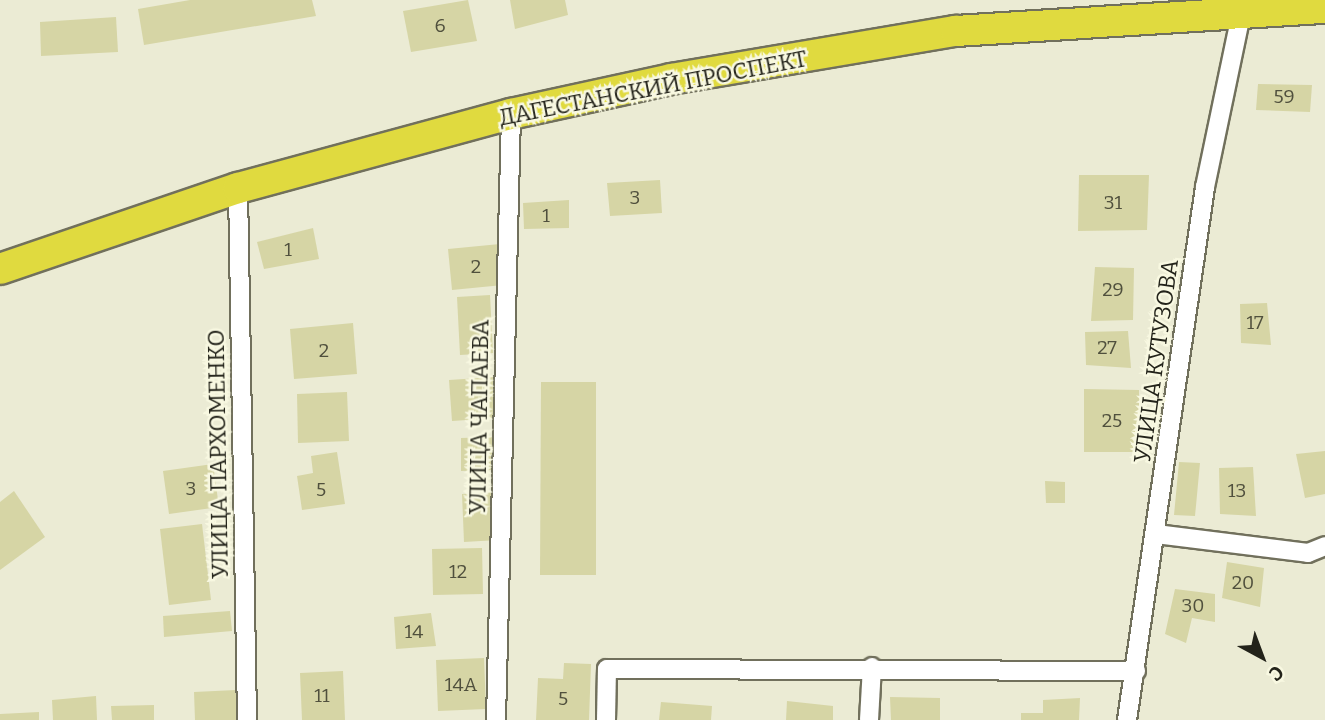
<!DOCTYPE html>
<html>
<head>
<meta charset="utf-8">
<style>
  body { margin:0 }
  #map { position:relative; width:1325px; height:720px; overflow:hidden; background:#ebebd4; font-family:Bitter,serif }
  div>[style] { position:absolute }
  [style*='--x'] { left:calc(var(--x)*1px); top:calc(var(--y)*1px); width:calc(var(--w)*1px); rotate:calc(var(--a)*1deg) }
  .building>* { inset:0; background:#d6d5a5 }
  .roads { filter:drop-shadow(2px 0 #71705c) drop-shadow(-2px 0 #71705c) drop-shadow(0 2px #71705c) drop-shadow(0 -2px #71705c) }
  .minor>* { height:18px; margin:-9px; padding:0 9px; transform-origin:9px; border-radius:9px; background:#fff }
  .trunk>* { height:30px; margin:-15px; padding:0 15px; transform-origin:15px; border-radius:15px; background:#e0da3f }
  span { translate:-50% -50%; white-space:nowrap; text-align:center; line-height:1.15; -webkit-text-stroke:5px #f8f8e1; paint-order:stroke }
  .number-label { font-size:19px; color:#50503d }
  .number-label span { -webkit-text-stroke-width:0 }
  .street-label { font-size:23px; color:#23231a }
  .north { position:absolute; left:1227px; top:622px; width:70px; height:70px; -webkit-text-stroke:5px #f8f8e1; paint-order:stroke; rotate:139deg; font-size:19px; font-weight:700; line-height:28px; text-align:center; color:#23231a }
  .north::after { content:''; display:block; margin:auto; width:24px; height:32px; background:#23231a; clip-path:polygon(50% 0,100% 100%,50% 72%,0 100%) }
</style>
</head>
<body>
<div id="map">
  <div class="building">
    <div style="clip-path:polygon(190px 0,312px 0,316px 16px,144px 45px,138px 9px)"></div>
    <div style="clip-path:polygon(468px 0,477px 41px,411px 52px,403px 11px)"></div>
    <div style="clip-path:polygon(510px 0,565px 0,568px 15px,515px 29px)"></div>
    <div style="clip-path:polygon(116px 17px,118px 52px,41px 56px,40px 22px)"></div>
    <div style="clip-path:polygon(1258px 84px,1312px 85px,1310px 112px,1256px 110px)"></div>
    <div style="clip-path:polygon(1079px 175px,1149px 175px,1147px 230px,1078px 231px)"></div>
    <div style="clip-path:polygon(660px 180px,662px 213px,610px 216px,607px 183px)"></div>
    <div style="clip-path:polygon(569px 200px,569px 228px,524px 229px,523px 203px)"></div>
    <div style="clip-path:polygon(313px 228px,319px 259px,264px 269px,257px 242px)"></div>
    <div style="clip-path:polygon(500px 244px,503px 285px,452px 290px,448px 249px)"></div>
    <div style="clip-path:polygon(1095px 267px,1134px 268px,1133px 320px,1091px 321px)"></div>
    <div style="clip-path:polygon(490px 295px,493px 353px,460px 355px,457px 297px)"></div>
    <div style="clip-path:polygon(1267px 303px,1271px 345px,1241px 343px,1240px 304px)"></div>
    <div style="clip-path:polygon(353px 323px,357px 374px,294px 379px,290px 329px)"></div>
    <div style="clip-path:polygon(1128px 331px,1131px 368px,1086px 365px,1085px 332px)"></div>
    <div style="clip-path:polygon(494px 377px,497px 418px,452px 421px,449px 380px)"></div>
    <div style="clip-path:polygon(541px 382px,596px 382px,596px 575px,540px 575px)"></div>
    <div style="clip-path:polygon(1084px 389px,1139px 390px,1139px 452px,1084px 452px)"></div>
    <div style="clip-path:polygon(347px 392px,349px 441px,298px 443px,297px 394px)"></div>
    <div style="clip-path:polygon(492px 437px,493px 470px,461px 471px,461px 438px)"></div>
    <div style="clip-path:polygon(1325px 451px,1325px 494px,1305px 498px,1296px 454px)"></div>
    <div style="clip-path:polygon(337px 452px,345px 504px,302px 510px,297px 476px,313px 473px,311px 456px)"></div>
    <div style="clip-path:polygon(1179px 462px,1200px 463px,1195px 516px,1174px 515px)"></div>
    <div style="clip-path:polygon(213px 464px,219px 507px,169px 514px,163px 471px)"></div>
    <div style="clip-path:polygon(1253px 467px,1256px 516px,1220px 514px,1219px 468px)"></div>
    <div style="clip-path:polygon(1045px 481px,1065px 482px,1065px 503px,1046px 503px)"></div>
    <div style="clip-path:polygon(14px 491px,45px 537px,0 570px,0 502px)"></div>
    <div style="clip-path:polygon(495px 492px,498px 540px,464px 542px,462px 494px)"></div>
    <div style="clip-path:polygon(202px 524px,211px 600px,169px 605px,160px 529px)"></div>
    <div style="clip-path:polygon(482px 548px,483px 594px,433px 595px,432px 549px)"></div>
    <div style="clip-path:polygon(1227px 562px,1264px 568px,1260px 607px,1222px 598px)"></div>
    <div style="clip-path:polygon(1175px 589px,1215px 594px,1215px 622px,1192px 618px,1186px 643px,1165px 634px)"></div>
    <div style="clip-path:polygon(230px 611px,232px 631px,164px 637px,163px 616px)"></div>
    <div style="clip-path:polygon(431px 613px,436px 646px,396px 649px,394px 617px)"></div>
    <div style="clip-path:polygon(484px 658px,486px 709px,438px 711px,436px 660px)"></div>
    <div style="clip-path:polygon(564px 663px,591px 664px,589px 720px,536px 720px,538px 678px,563px 679px)"></div>
    <div style="clip-path:polygon(343px 671px,345px 720px,302px 720px,300px 673px)"></div>
    <div style="clip-path:polygon(236px 690px,238px 720px,195px 720px,194px 692px)"></div>
    <div style="clip-path:polygon(96px 696px,97px 720px,53px 720px,52px 700px)"></div>
    <div style="clip-path:polygon(890px 697px,940px 698px,940px 720px,891px 720px)"></div>
    <div style="clip-path:polygon(1080px 698px,1079px 720px,1021px 720px,1021px 713px,1043px 713px,1043px 700px)"></div>
    <div style="clip-path:polygon(787px 701px,833px 706px,833px 720px,786px 720px)"></div>
    <div style="clip-path:polygon(661px 702px,712px 706px,711px 720px,659px 720px)"></div>
    <div style="clip-path:polygon(154px 705px,154px 720px,112px 720px,111px 706px)"></div>
    <div style="clip-path:polygon(39px 712px,39px 720px,0 720px,0 714px)"></div>
  </div>
  <div class="roads">
    <div class="minor">
      <div style="--x:238;--y:188;--w:532;--a:89.03"></div>
      <div style="--x:1156;--y:534;--w:153;--a:7.1"></div>
      <div style="--x:1308;--y:553;--w:18;--a:-22"></div>
      <div style="--x:496;--y:720;--w:606;--a:-88.58"></div>
      <div style="--x:606;--y:720;--w:51;--a:-88.9"></div>
      <div style="--x:607;--y:669;--w:529;--a:0.22"></div>
      <div style="--x:869;--y:720;--w:53;--a:-86.8"></div>
      <div style="--x:1127;--y:720;--w:539;--a:-81.67"></div>
      <div style="--x:1205;--y:187;--w:181;--a:-78.2"></div>
    </div>
    <div class="trunk">
      <div style="--x:0;--y:269;--w:251;--a:-18.8"></div>
      <div style="--x:238;--y:188;--w:283;--a:-15.2"></div>
      <div style="--x:511;--y:114;--w:164;--a:-12.3"></div>
      <div style="--x:671;--y:79;--w:289;--a:-9.6"></div>
      <div style="--x:956;--y:31;--w:370;--a:-3.6"></div>
    </div>
  </div>
  <div class="number-label">
    <span style="left:440px;top:26px">6</span>
    <span style="left:1284px;top:97px">59</span>
    <span style="left:635px;top:198px">3</span>
    <span style="left:1113px;top:203px">31</span>
    <span style="left:546px;top:216px">1</span>
    <span style="left:288px;top:250px">1</span>
    <span style="left:476px;top:267px">2</span>
    <span style="left:1113px;top:290px">29</span>
    <span style="left:1255px;top:323px">17</span>
    <span style="left:1107px;top:348px">27</span>
    <span style="left:324px;top:351px">2</span>
    <span style="left:1112px;top:421px">25</span>
    <span style="left:191px;top:489px">3</span>
    <span style="left:321px;top:490px">5</span>
    <span style="left:1237px;top:491px">13</span>
    <span style="left:458px;top:572px">12</span>
    <span style="left:1243px;top:583px">20</span>
    <span style="left:1193px;top:606px">30</span>
    <span style="left:414px;top:632px">14</span>
    <span style="left:461px;top:685px">14А</span>
    <span style="left:322px;top:696px">11</span>
    <span style="left:563px;top:699px">5</span>
  </div>
  <div class="street-label">
    <span style="left:653px;top:88px;rotate:-11deg">ДАГЕСТАНСКИЙ ПРОСПЕКТ</span>
    <span style="left:1156px;top:361px;rotate:-82deg">УЛИЦА КУТУЗОВА</span>
    <span style="left:479px;top:417px;rotate:-89deg">УЛИЦА ЧАПАЕВА</span>
    <span style="left:218px;top:454px;rotate:-91deg">УЛИЦА ПАРХОМЕНКО</span>
  </div>
  <div class="north">С</div>
</div>
</body>
</html>
